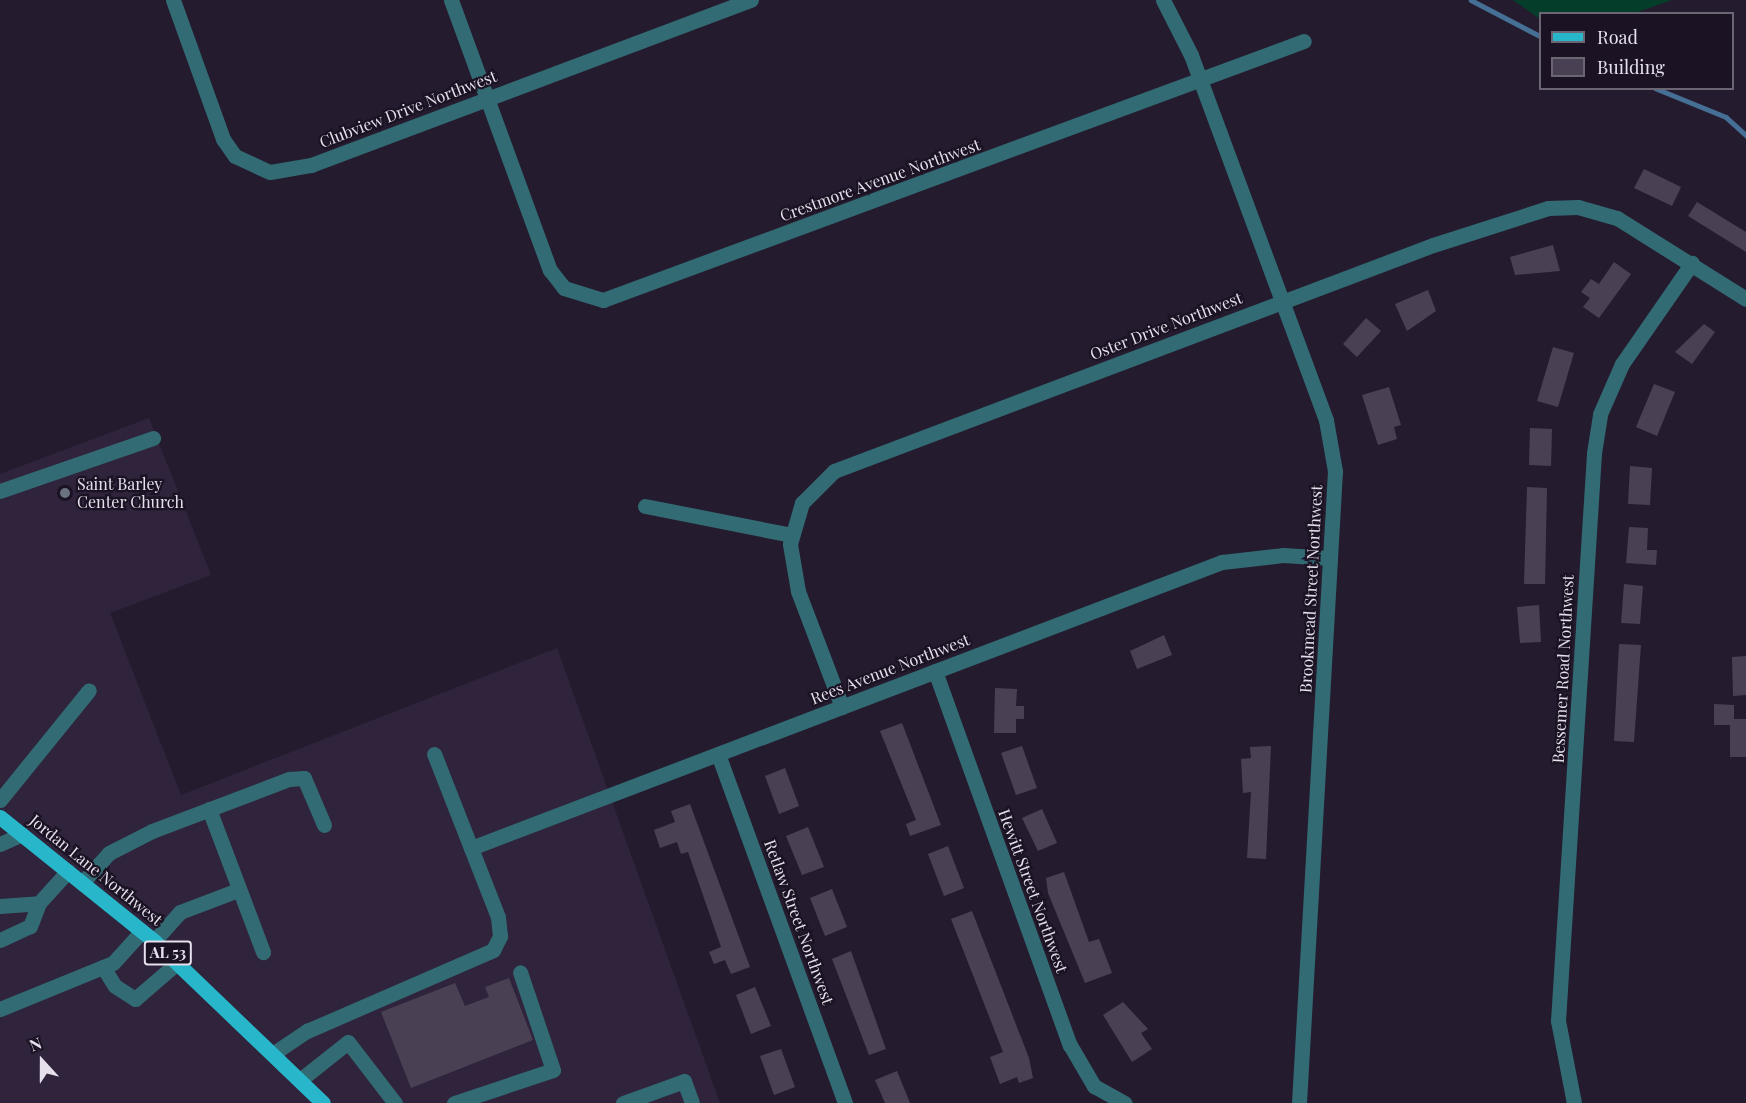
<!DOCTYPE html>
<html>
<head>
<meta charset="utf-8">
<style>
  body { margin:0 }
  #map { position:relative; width:1746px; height:1103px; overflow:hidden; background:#241c2e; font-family:"Playfair Display",serif }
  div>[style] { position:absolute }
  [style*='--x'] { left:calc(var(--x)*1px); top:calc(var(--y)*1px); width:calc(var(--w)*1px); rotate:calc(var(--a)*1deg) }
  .built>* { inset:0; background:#2f243b }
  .green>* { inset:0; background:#043d2a }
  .stream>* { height:4.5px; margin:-2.25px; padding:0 2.25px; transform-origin:2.25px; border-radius:2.25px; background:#456f94 }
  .building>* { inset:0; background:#494054 }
  .minor>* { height:15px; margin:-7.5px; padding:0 7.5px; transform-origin:7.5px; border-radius:7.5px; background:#326b74 }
  .major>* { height:15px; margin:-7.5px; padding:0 7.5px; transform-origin:7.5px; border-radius:7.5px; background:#28b6ca }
  .dots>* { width:16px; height:16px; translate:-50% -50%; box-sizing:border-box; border:3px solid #1b1324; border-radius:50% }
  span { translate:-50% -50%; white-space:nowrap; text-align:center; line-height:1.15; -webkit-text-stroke:4.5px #1b1324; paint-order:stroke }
  .shield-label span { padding:2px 4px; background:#1b1324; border:2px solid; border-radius:4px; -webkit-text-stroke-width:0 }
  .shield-label { font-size:15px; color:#e5e0ec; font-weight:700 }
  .street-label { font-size:16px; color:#e5e0ec }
  .poi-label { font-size:16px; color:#e5e0ec }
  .left { translate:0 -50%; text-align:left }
  .legend { position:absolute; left:1539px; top:12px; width:195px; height:78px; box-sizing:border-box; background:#1b1324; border:2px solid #6c6574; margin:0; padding:8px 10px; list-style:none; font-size:18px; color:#e5e0ec }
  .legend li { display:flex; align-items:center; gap:12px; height:30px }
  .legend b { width:30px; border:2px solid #6c6574 }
  .north { position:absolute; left:12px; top:1031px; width:60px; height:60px; -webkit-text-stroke:4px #1b1324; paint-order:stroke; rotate:339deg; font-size:16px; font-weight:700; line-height:24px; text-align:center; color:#e5e0ec }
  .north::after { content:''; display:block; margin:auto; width:21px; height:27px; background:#e5e0ec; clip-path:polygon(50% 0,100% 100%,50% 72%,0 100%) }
</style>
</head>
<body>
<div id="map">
  <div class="built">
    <div style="clip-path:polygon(149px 418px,211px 575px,110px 613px,181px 795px,557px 648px,720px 1103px,0 1103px,0 474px)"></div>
  </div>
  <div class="green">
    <div style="clip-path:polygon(1513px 0,1672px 0,1635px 13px,1540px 14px,1540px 19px)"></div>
  </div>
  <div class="stream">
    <div style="--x:1471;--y:0;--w:78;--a:27.6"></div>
    <div style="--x:1655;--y:88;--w:77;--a:22.2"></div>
    <div style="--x:1726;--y:117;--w:27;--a:42"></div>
  </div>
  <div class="building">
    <div style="clip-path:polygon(1644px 169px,1681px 187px,1672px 206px,1634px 188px)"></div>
    <div style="clip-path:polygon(1697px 202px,1746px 232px,1746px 252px,1688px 216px)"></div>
    <div style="clip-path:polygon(1553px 245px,1560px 271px,1515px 275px,1510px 257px)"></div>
    <div style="clip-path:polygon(1614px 262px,1631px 274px,1599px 318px,1583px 307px,1590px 298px,1581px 292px,1591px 279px,1599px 284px)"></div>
    <div style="clip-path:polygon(1428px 290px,1436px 311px,1407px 331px,1395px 304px)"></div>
    <div style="clip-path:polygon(1366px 318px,1381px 331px,1357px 357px,1343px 344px)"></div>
    <div style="clip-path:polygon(1704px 324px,1715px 332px,1692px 364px,1675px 352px)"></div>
    <div style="clip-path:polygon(1553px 347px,1574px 353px,1558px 407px,1537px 401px)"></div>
    <div style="clip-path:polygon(1654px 384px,1675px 392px,1657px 436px,1636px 427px)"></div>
    <div style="clip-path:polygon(1389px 387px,1401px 425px,1394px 427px,1397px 439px,1378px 445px,1362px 395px)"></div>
    <div style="clip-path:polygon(1530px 428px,1552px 429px,1551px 466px,1529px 465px)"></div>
    <div style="clip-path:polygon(1630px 466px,1652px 468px,1650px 505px,1628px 504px)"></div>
    <div style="clip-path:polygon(1527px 487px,1547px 488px,1545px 584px,1524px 584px)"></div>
    <div style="clip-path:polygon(1629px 527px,1648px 528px,1647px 550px,1657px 550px,1656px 565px,1626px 563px)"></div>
    <div style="clip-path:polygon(1624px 584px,1643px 586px,1640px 624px,1621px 623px)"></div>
    <div style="clip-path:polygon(1539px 605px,1541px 642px,1520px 643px,1517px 607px)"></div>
    <div style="clip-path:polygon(1164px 635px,1172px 655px,1137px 669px,1130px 651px)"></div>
    <div style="clip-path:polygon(1619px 644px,1641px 645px,1634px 742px,1614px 741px)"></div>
    <div style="clip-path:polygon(1746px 656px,1746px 695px,1733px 696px,1732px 657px)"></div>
    <div style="clip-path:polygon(995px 688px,1017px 689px,1016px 706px,1024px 706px,1024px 719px,1016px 719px,1016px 733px,994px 733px)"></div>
    <div style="clip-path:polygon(1714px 704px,1734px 705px,1734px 719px,1746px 719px,1746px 757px,1730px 757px,1730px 725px,1714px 725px)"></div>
    <div style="clip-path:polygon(902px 723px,941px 825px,910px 836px,906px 824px,916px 820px,880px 731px)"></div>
    <div style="clip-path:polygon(1022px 746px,1037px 788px,1016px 795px,1001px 753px)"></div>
    <div style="clip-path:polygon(1271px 746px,1266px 859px,1247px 858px,1251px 792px,1243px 793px,1241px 759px,1251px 758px,1250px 747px)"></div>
    <div style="clip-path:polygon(785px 768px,799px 806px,779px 814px,765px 776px)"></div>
    <div style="clip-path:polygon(690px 804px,750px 967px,731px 974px,725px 960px,714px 964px,709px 952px,721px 947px,688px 852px,681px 854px,677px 842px,660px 848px,654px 830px,675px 822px,671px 811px)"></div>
    <div style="clip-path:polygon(1042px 809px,1057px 843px,1038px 851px,1022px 818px)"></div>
    <div style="clip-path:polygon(808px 827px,824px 867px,802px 875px,786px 836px)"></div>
    <div style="clip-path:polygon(948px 846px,964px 888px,944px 896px,928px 854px)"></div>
    <div style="clip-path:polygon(1064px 872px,1089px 942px,1099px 939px,1112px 973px,1085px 983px,1048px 893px,1046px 878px)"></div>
    <div style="clip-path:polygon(832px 889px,847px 927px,825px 936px,810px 898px)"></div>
    <div style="clip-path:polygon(972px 911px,1029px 1058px,1033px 1078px,1019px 1083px,1017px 1077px,1000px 1084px,990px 1057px,1003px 1052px,951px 919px)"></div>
    <div style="clip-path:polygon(851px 951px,886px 1049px,869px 1055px,832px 959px)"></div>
    <div style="clip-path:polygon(509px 978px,533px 1040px,411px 1088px,381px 1012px,455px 983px,465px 1006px,489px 997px,485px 987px)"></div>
    <div style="clip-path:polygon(755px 987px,771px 1026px,751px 1034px,736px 995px)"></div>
    <div style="clip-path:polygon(1123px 1002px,1148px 1029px,1141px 1033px,1152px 1049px,1132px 1062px,1103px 1015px)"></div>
    <div style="clip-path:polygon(781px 1049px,795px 1087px,774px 1095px,760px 1056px)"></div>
    <div style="clip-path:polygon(897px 1071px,910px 1103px,885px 1103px,875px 1080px)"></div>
  </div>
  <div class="minor">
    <div style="--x:173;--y:0;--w:148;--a:70.2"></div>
    <div style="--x:223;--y:139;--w:21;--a:55"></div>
    <div style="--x:235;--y:156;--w:38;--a:25"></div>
    <div style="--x:270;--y:172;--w:42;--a:-9.7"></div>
    <div style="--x:311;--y:165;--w:470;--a:-20.6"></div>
    <div style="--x:451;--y:0;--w:288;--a:69.9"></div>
    <div style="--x:550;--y:270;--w:23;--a:52"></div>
    <div style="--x:564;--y:288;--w:41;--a:17.1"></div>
    <div style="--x:603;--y:300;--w:747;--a:-20.28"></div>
    <div style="--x:1163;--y:0;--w:62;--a:63"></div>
    <div style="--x:1191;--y:55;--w:389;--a:69.7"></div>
    <div style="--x:1326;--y:420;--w:52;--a:80"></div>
    <div style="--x:1335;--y:471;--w:633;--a:93.26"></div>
    <div style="--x:0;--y:491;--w:162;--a:-19.1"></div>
    <div style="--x:645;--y:506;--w:149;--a:11.2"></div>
    <div style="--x:935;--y:671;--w:398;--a:70.2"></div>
    <div style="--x:1070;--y:1045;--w:48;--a:59.7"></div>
    <div style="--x:1094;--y:1086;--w:35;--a:29"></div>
    <div style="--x:842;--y:707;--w:124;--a:-110.8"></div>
    <div style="--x:798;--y:591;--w:48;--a:-99.7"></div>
    <div style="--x:790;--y:544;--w:43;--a:-73.7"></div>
    <div style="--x:802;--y:503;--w:45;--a:-45"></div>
    <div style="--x:834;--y:471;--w:640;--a:-20.67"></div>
    <div style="--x:1433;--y:245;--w:121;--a:-17.8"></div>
    <div style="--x:1548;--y:208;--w:30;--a:-2"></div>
    <div style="--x:1578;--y:207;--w:41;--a:15.8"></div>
    <div style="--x:1617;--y:218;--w:152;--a:32.1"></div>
    <div style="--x:718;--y:754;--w:371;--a:70"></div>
    <div style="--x:0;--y:800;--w:141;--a:-51"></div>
    <div style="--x:209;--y:809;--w:153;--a:69.3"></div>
    <div style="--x:0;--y:844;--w:24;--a:-24"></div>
    <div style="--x:471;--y:848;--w:804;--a:-20.85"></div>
    <div style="--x:1222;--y:562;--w:61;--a:-6.5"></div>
    <div style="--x:1283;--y:555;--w:47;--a:3.7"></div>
    <div style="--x:82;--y:883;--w:40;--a:-48"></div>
    <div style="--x:109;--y:853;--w:48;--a:-27.1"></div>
    <div style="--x:152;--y:831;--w:147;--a:-20.8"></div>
    <div style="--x:289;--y:779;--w:15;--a:-4"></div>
    <div style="--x:304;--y:778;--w:51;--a:66.9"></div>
    <div style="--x:39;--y:903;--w:43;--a:-47.8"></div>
    <div style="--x:0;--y:906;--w:39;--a:-4"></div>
    <div style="--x:39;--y:903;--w:25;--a:111"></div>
    <div style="--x:30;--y:926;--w:33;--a:155"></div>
    <div style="--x:154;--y:941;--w:39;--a:-48"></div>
    <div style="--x:180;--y:912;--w:62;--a:-20.8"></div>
    <div style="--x:103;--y:967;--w:22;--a:58"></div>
    <div style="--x:115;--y:986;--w:24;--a:33"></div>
    <div style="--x:135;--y:999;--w:57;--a:-40.7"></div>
    <div style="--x:0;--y:1009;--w:122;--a:-22.2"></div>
    <div style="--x:113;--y:963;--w:43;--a:-47.8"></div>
    <div style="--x:274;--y:1053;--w:40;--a:-34"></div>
    <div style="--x:307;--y:1031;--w:203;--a:-23.5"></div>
    <div style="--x:493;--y:950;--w:16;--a:-63"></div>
    <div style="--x:500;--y:936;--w:19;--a:-96"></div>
    <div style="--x:498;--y:917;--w:175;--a:-111.4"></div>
    <div style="--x:300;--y:1080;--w:61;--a:-38.4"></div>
    <div style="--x:348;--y:1042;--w:77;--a:52.4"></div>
    <div style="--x:454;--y:1103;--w:104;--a:-18.4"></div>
    <div style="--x:553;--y:1070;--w:103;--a:-108.6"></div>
    <div style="--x:623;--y:1103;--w:65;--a:-19.8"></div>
    <div style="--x:684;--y:1081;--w:23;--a:70"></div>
    <div style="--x:1574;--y:1103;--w:84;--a:-101"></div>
    <div style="--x:1558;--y:1021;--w:569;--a:-86.37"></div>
    <div style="--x:1594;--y:453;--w:39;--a:-81"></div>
    <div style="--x:1600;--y:414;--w:55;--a:-66.3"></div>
    <div style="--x:1622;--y:364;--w:123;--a:-55.3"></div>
  </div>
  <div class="major">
    <div style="--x:0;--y:817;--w:198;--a:38.8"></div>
    <div style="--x:154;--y:941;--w:234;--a:43.8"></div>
  </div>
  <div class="dots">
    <div style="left:65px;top:493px;background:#6b7280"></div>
  </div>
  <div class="shield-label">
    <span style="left:168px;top:953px">AL 53</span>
  </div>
  <div class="street-label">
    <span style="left:408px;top:109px;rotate:-21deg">Clubview Drive Northwest</span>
    <span style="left:880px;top:180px;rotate:-20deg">Crestmore Avenue Northwest</span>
    <span style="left:1166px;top:326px;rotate:-21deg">Oster Drive Northwest</span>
    <span style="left:1311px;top:589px;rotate:-87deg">Brookmead Street Northwest</span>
    <span style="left:890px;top:669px;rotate:-21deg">Rees Avenue Northwest</span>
    <span style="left:1563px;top:669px;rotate:-87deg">Bessemer Road Northwest</span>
    <span style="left:96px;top:870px;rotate:39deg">Jordan Lane Northwest</span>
    <span style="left:1033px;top:891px;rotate:70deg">Hewitt Street Northwest</span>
    <span style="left:799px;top:922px;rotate:70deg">Retlaw Street Northwest</span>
  </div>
  <div class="poi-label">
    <span class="left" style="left:77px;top:493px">Saint Barley<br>Center Church</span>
  </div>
  <ul class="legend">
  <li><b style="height:8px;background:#28b6ca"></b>Road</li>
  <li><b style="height:16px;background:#494054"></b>Building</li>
  </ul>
  <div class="north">N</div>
</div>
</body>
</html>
